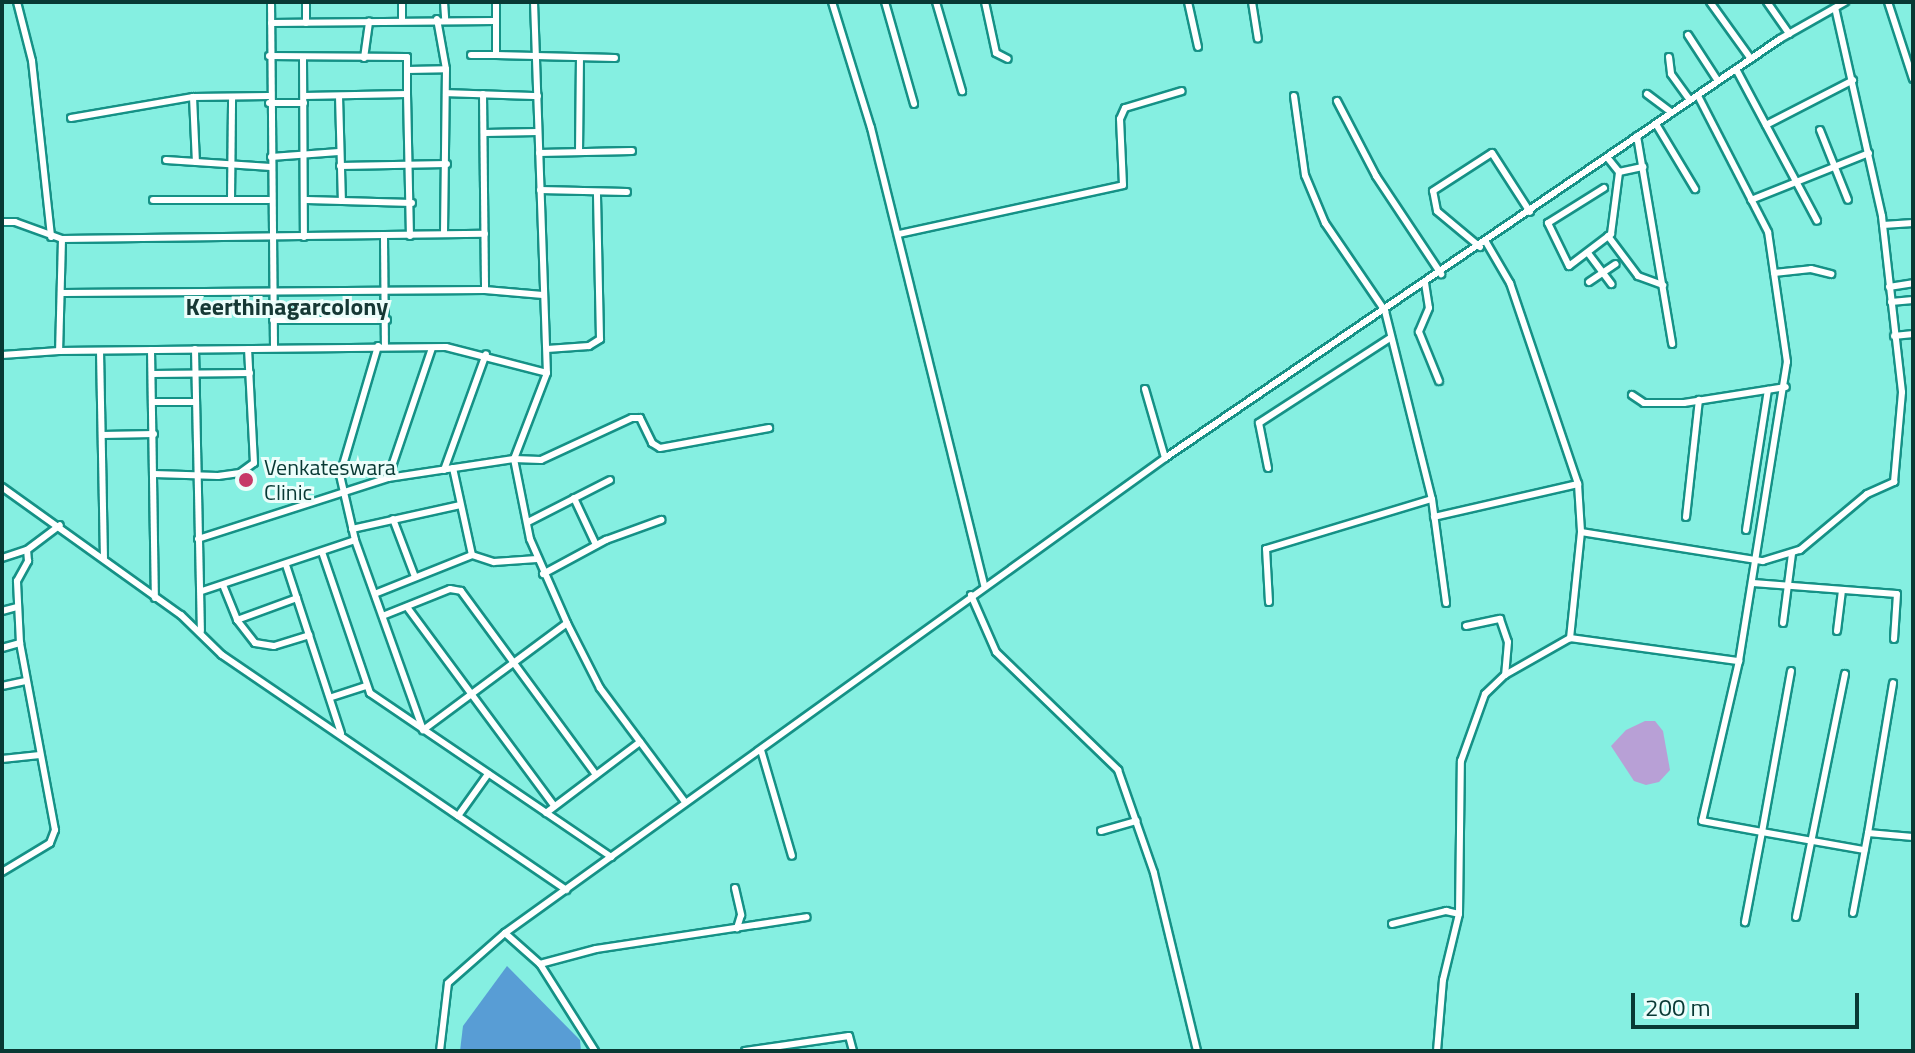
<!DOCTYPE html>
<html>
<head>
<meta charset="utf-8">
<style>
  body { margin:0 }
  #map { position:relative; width:1915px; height:1053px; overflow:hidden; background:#85efe1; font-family:"Titillium Web",sans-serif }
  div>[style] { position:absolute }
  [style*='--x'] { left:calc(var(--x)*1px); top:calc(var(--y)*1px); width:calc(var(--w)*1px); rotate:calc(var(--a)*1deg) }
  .green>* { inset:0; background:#b8a0d6 }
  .water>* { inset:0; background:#589dd5 }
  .roads { filter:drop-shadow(2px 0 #159186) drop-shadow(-2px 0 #159186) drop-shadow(0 2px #159186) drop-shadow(0 -2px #159186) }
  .minor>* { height:6px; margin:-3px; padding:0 3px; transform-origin:3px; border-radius:3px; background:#fff }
  .dots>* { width:22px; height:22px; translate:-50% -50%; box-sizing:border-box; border:4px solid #ecfefb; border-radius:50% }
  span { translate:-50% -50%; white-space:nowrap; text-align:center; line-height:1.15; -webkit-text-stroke:6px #ecfefb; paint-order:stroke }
  .poi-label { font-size:22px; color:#083934 }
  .left { translate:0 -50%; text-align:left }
  .neighbourhood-label { font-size:24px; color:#163834; font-weight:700 }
  .frame { position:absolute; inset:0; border:4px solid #083934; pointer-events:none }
  .scale { position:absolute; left:1631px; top:993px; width:228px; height:36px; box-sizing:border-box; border:4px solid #083934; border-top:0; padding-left:10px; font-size:24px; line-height:28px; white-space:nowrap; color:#083934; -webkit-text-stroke:6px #ecfefb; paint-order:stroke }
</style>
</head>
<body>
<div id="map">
  <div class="green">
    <div style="clip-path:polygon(1645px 721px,1655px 721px,1663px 731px,1670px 770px,1659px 782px,1646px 785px,1634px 781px,1611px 746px,1626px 730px)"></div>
  </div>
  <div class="water">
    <div style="clip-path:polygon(507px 966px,580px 1040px,581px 1051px,460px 1051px,463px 1026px)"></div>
  </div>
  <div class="roads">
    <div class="minor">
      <div style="--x:17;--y:2;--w:61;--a:75.7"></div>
      <div style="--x:32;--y:61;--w:177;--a:83.8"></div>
      <div style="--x:271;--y:2;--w:346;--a:89.5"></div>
      <div style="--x:306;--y:2;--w:21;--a:90"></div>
      <div style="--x:402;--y:2;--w:17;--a:90"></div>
      <div style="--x:444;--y:2;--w:16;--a:86"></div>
      <div style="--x:496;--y:2;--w:53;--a:90"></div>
      <div style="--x:496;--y:55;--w:119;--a:1.4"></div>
      <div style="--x:534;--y:2;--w:371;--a:88"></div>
      <div style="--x:547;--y:373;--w:92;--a:111"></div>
      <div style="--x:514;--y:459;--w:82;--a:78.7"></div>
      <div style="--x:530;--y:539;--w:92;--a:66.2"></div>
      <div style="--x:567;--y:623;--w:73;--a:63.1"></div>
      <div style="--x:600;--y:688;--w:142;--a:53.3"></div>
      <div style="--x:832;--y:2;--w:132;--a:72.8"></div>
      <div style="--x:871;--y:128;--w:472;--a:76.1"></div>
      <div style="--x:885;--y:2;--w:106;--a:74.1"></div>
      <div style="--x:936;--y:2;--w:93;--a:73.7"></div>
      <div style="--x:985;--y:2;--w:52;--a:77.8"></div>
      <div style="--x:996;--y:53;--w:13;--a:27"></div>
      <div style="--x:1188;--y:2;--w:46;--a:77.5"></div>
      <div style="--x:1252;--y:2;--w:37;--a:81"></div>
      <div style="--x:1710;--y:2;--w:70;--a:54.3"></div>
      <div style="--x:1767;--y:2;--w:39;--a:55"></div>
      <div style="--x:1888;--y:2;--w:81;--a:72"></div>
      <div style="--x:437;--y:19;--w:51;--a:79.8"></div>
      <div style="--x:271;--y:23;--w:224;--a:-0.5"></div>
      <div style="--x:1688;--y:35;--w:55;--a:56.9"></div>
      <div style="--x:471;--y:55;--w:25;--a:0"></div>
      <div style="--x:269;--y:56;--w:138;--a:0.4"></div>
      <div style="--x:407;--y:57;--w:37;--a:90"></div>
      <div style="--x:407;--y:94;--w:103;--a:178.9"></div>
      <div style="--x:1669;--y:57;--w:17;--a:83"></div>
      <div style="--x:1671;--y:74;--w:32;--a:54"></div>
      <div style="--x:364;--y:58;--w:37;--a:-82"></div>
      <div style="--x:303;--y:59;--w:178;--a:89.7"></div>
      <div style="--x:1736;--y:69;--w:172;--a:61.9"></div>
      <div style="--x:407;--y:70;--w:39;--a:-1"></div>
      <div style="--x:446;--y:69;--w:165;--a:90.7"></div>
      <div style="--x:446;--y:93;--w:92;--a:1.9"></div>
      <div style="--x:407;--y:94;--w:142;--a:88.8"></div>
      <div style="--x:483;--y:94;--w:196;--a:89.4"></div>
      <div style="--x:1647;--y:94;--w:31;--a:37"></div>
      <div style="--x:339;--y:96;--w:105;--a:88.4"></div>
      <div style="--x:1294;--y:96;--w:80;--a:82.1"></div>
      <div style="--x:1305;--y:175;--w:52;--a:67.4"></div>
      <div style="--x:1325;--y:223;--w:107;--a:55.7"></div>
      <div style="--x:1385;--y:311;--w:194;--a:76"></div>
      <div style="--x:1432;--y:499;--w:105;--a:82.3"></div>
      <div style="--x:193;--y:97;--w:65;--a:87.4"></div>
      <div style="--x:1337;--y:101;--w:85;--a:62.5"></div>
      <div style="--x:1376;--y:176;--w:118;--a:56.4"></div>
      <div style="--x:269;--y:103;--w:35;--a:0"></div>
      <div style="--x:71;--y:118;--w:124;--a:-9.8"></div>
      <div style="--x:193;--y:97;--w:76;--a:-0.8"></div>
      <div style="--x:1656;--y:124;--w:76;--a:59"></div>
      <div style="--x:1766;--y:125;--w:98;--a:-27.3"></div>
      <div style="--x:1820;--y:130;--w:75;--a:68.2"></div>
      <div style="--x:485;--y:133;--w:53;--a:-1.1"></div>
      <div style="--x:1637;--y:136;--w:211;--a:80.4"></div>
      <div style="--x:579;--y:152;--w:94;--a:-89.4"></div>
      <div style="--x:539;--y:153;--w:93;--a:-1.2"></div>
      <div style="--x:271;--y:157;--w:68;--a:-4.2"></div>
      <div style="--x:166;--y:160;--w:105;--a:3.8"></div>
      <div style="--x:340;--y:166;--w:107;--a:-1.1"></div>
      <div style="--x:1619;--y:172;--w:25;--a:-12"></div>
      <div style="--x:1604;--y:188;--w:66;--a:148"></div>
      <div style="--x:1548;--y:223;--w:48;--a:64"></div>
      <div style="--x:1569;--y:266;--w:53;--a:-37.3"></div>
      <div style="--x:1611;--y:234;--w:63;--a:-82.6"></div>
      <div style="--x:1619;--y:172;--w:19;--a:-129"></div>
      <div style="--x:540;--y:190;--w:87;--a:1.3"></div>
      <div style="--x:153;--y:200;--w:116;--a:0"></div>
      <div style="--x:231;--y:200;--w:103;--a:-89.4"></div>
      <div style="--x:307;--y:200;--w:105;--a:1.6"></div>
      <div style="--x:1751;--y:200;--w:127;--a:-21.7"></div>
      <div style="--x:2;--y:222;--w:13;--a:0"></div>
      <div style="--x:15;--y:222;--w:50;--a:19.9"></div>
      <div style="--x:62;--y:239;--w:423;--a:-0.7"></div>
      <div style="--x:1883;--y:225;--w:30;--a:-4"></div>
      <div style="--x:899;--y:234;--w:229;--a:-12.3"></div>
      <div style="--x:1123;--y:185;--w:66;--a:-92.6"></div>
      <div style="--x:1120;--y:119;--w:12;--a:-66"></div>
      <div style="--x:1125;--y:108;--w:59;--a:-16.6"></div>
      <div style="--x:1608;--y:236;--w:50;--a:53.1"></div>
      <div style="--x:1638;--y:276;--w:27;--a:20"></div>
      <div style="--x:384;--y:237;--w:108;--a:89.5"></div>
      <div style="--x:62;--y:239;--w:112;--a:91.5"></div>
      <div style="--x:59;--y:351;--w:387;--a:-0.6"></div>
      <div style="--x:446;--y:347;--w:104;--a:14.4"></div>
      <div style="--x:1486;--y:242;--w:48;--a:59.7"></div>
      <div style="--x:1510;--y:283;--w:212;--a:71.3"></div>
      <div style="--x:1578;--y:484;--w:48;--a:86.4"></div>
      <div style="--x:1581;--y:532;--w:107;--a:95.9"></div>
      <div style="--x:1480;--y:247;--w:56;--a:-140.1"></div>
      <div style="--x:1437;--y:211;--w:20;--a:-101"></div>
      <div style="--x:1433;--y:191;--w:70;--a:-32.8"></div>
      <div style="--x:1492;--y:153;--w:70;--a:57.2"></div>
      <div style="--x:1588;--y:253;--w:39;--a:53"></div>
      <div style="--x:1774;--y:273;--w:37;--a:-6"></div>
      <div style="--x:1811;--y:269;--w:21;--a:14"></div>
      <div style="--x:1589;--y:282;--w:32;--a:-34"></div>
      <div style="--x:1425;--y:283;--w:25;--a:81"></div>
      <div style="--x:1429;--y:308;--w:26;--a:113"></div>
      <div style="--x:1419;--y:332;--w:53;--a:67.8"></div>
      <div style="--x:1889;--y:287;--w:24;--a:-9"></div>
      <div style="--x:63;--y:293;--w:422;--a:-0.4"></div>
      <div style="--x:485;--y:290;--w:58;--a:4.9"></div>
      <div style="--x:1891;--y:302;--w:22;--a:-5"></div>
      <div style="--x:273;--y:320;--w:114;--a:0"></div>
      <div style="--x:1894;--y:336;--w:19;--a:-6"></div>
      <div style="--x:378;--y:346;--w:134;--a:106.4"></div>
      <div style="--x:340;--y:475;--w:67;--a:77"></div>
      <div style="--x:355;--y:540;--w:202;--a:70.3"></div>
      <div style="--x:423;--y:730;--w:179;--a:-36.6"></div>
      <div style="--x:195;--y:349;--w:282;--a:88.8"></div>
      <div style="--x:547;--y:349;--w:42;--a:-4.1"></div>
      <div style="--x:589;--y:346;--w:13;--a:-32"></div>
      <div style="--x:600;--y:339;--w:147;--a:-91.2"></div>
      <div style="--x:151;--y:350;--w:248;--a:89.1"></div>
      <div style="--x:100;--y:351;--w:207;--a:88.9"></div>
      <div style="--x:2;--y:355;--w:57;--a:-4"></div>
      <div style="--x:152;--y:374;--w:98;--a:-0.6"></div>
      <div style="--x:1145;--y:389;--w:72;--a:73.8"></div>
      <div style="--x:1632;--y:395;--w:14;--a:34"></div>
      <div style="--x:1644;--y:403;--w:40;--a:0"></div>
      <div style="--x:1684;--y:403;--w:103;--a:-8.9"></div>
      <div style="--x:153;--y:402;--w:43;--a:0"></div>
      <div style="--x:102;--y:435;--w:52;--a:-1.1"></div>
      <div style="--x:453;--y:468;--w:89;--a:77.7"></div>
      <div style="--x:1268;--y:468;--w:46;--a:-101.3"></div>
      <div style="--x:1259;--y:423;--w:156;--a:-33"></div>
      <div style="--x:444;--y:470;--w:123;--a:-70.1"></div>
      <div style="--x:154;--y:474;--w:64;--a:1.8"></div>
      <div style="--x:218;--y:476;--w:22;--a:-8"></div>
      <div style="--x:240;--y:473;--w:17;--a:-36"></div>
      <div style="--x:254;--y:463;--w:114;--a:-93"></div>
      <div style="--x:388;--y:478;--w:137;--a:-71.3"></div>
      <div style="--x:2;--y:487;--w:220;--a:35.6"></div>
      <div style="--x:181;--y:615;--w:57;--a:44.3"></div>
      <div style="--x:222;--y:655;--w:417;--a:34.3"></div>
      <div style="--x:574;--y:498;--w:52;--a:64.9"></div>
      <div style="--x:1434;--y:517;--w:148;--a:-12.9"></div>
      <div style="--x:1686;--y:517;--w:118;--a:-83.7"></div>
      <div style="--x:393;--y:519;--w:62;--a:69.2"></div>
      <div style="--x:528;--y:522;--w:92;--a:-27.1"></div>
      <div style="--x:352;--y:529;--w:111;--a:-12.5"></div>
      <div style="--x:1746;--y:530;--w:142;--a:-81.1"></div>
      <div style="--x:1581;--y:532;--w:184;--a:9.1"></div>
      <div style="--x:1763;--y:561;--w:39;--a:-17"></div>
      <div style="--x:1800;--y:550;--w:87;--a:-39.9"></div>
      <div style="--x:1867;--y:494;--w:30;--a:-24"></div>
      <div style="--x:1894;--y:482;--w:90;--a:-84.9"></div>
      <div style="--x:1902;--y:392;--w:177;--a:-96.5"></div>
      <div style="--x:1882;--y:216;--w:213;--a:-102.7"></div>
      <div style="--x:198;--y:539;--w:200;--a:-17.8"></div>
      <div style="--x:388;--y:478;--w:127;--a:-8.6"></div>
      <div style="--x:514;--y:459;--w:27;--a:2"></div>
      <div style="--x:541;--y:460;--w:100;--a:-24.8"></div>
      <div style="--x:632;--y:418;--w:8;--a:0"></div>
      <div style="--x:640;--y:418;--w:28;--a:64"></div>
      <div style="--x:652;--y:443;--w:9;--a:32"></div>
      <div style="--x:660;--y:448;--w:111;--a:-10.4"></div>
      <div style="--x:322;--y:552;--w:149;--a:71.2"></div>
      <div style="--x:370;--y:693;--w:292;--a:34.2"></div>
      <div style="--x:2;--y:558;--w:26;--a:-18"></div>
      <div style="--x:27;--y:550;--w:41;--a:-37.1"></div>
      <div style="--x:286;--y:565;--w:177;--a:71.9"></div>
      <div style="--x:543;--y:574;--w:72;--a:-28.4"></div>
      <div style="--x:606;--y:540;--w:59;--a:-20"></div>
      <div style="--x:1753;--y:583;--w:144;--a:4.4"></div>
      <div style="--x:1897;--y:594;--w:45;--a:93.8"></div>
      <div style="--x:223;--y:585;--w:38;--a:68"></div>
      <div style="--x:237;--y:620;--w:29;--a:52"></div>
      <div style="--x:255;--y:643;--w:19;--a:9"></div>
      <div style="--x:274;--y:646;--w:37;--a:-17"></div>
      <div style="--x:202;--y:591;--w:161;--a:-18.4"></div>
      <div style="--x:377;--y:593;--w:102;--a:-21.8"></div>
      <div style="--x:472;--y:555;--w:23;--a:18"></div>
      <div style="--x:494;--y:562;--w:43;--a:-4"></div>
      <div style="--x:971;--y:595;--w:62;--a:66.3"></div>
      <div style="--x:996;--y:652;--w:170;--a:44"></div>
      <div style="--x:1118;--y:770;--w:109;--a:70.7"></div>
      <div style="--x:1154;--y:873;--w:183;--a:76.4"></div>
      <div style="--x:1269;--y:602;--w:53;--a:-93.2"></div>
      <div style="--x:1266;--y:549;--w:173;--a:-16.8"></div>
      <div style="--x:407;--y:607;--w:247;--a:53.5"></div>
      <div style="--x:2;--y:611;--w:16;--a:-15"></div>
      <div style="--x:385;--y:615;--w:70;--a:-21.8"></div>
      <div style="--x:450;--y:589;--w:11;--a:10"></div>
      <div style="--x:461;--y:591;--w:228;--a:53.7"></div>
      <div style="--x:237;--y:620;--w:64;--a:-20.1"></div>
      <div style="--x:1783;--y:623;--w:70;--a:-82.6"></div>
      <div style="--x:1466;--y:626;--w:35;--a:-12"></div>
      <div style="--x:1500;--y:619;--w:24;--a:71"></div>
      <div style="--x:1508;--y:642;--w:33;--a:95"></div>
      <div style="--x:1837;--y:631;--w:41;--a:-83"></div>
      <div style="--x:2;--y:648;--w:19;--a:-16"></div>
      <div style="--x:1739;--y:661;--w:164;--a:103"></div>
      <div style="--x:1702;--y:821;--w:61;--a:10.4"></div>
      <div style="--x:1762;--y:832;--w:92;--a:100.7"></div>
      <div style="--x:1791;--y:671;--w:164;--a:100.2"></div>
      <div style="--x:1762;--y:832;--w:104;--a:10"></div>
      <div style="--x:2;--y:686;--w:24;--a:-12"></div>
      <div style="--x:332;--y:697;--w:36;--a:-18"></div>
      <div style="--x:761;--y:750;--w:110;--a:73.7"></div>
      <div style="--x:2;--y:759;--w:38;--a:-6"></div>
      <div style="--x:546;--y:813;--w:118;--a:-37.1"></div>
      <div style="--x:458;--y:816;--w:52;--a:-54.5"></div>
      <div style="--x:1101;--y:831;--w:37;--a:-16"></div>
      <div style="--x:1868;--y:833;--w:152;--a:-80.5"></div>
      <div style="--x:2;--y:872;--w:56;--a:-31.1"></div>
      <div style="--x:50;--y:843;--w:14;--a:-69"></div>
      <div style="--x:55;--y:830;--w:190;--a:-100.6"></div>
      <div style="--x:20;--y:643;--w:62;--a:-92.8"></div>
      <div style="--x:17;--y:581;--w:23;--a:-61"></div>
      <div style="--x:28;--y:561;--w:11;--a:-95"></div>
      <div style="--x:735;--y:888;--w:28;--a:77"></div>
      <div style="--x:741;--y:915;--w:14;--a:107"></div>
      <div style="--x:1853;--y:913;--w:81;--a:-79.4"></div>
      <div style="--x:1868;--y:833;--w:45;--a:5.1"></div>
      <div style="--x:1796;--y:917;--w:248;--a:-78.6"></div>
      <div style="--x:1392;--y:924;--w:56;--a:-13.5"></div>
      <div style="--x:1446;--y:911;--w:13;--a:13"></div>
      <div style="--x:505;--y:933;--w:47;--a:41.5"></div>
      <div style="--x:540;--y:964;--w:103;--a:57.7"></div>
      <div style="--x:540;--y:964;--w:58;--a:-15"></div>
      <div style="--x:596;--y:949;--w:213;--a:-8.6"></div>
      <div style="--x:440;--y:1051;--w:68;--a:-83.3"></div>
      <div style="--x:448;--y:983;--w:76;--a:-41.3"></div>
      <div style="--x:505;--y:933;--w:813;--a:-35.74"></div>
      <div style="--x:1165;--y:458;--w:744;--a:-34.27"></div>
      <div style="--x:1780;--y:39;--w:75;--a:-29.6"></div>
      <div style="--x:745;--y:1051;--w:105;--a:-8.2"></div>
      <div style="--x:849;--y:1036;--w:16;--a:75"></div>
      <div style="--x:1437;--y:1051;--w:71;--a:-85.2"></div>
      <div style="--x:1443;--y:980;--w:68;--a:-76.4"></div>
      <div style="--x:1459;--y:914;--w:153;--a:-89.3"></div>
      <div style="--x:1461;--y:761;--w:71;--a:-70.3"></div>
      <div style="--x:1485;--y:694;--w:28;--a:-44"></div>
      <div style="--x:1505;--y:675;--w:75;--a:-29.6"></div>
      <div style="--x:1570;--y:638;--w:171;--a:7.8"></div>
      <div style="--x:1739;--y:661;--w:303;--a:-80.9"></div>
      <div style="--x:1787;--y:362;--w:131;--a:-98.3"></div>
      <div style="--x:1768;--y:232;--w:153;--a:-117.2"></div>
    </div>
  </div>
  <div class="dots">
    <div style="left:246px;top:480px;background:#c63968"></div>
  </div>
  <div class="poi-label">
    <span class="left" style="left:264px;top:480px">Venkateswara<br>Clinic</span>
  </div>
  <div class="neighbourhood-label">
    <span style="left:287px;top:307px">Keerthinagarcolony</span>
  </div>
  <div class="frame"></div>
  <div class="scale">200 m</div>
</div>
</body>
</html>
